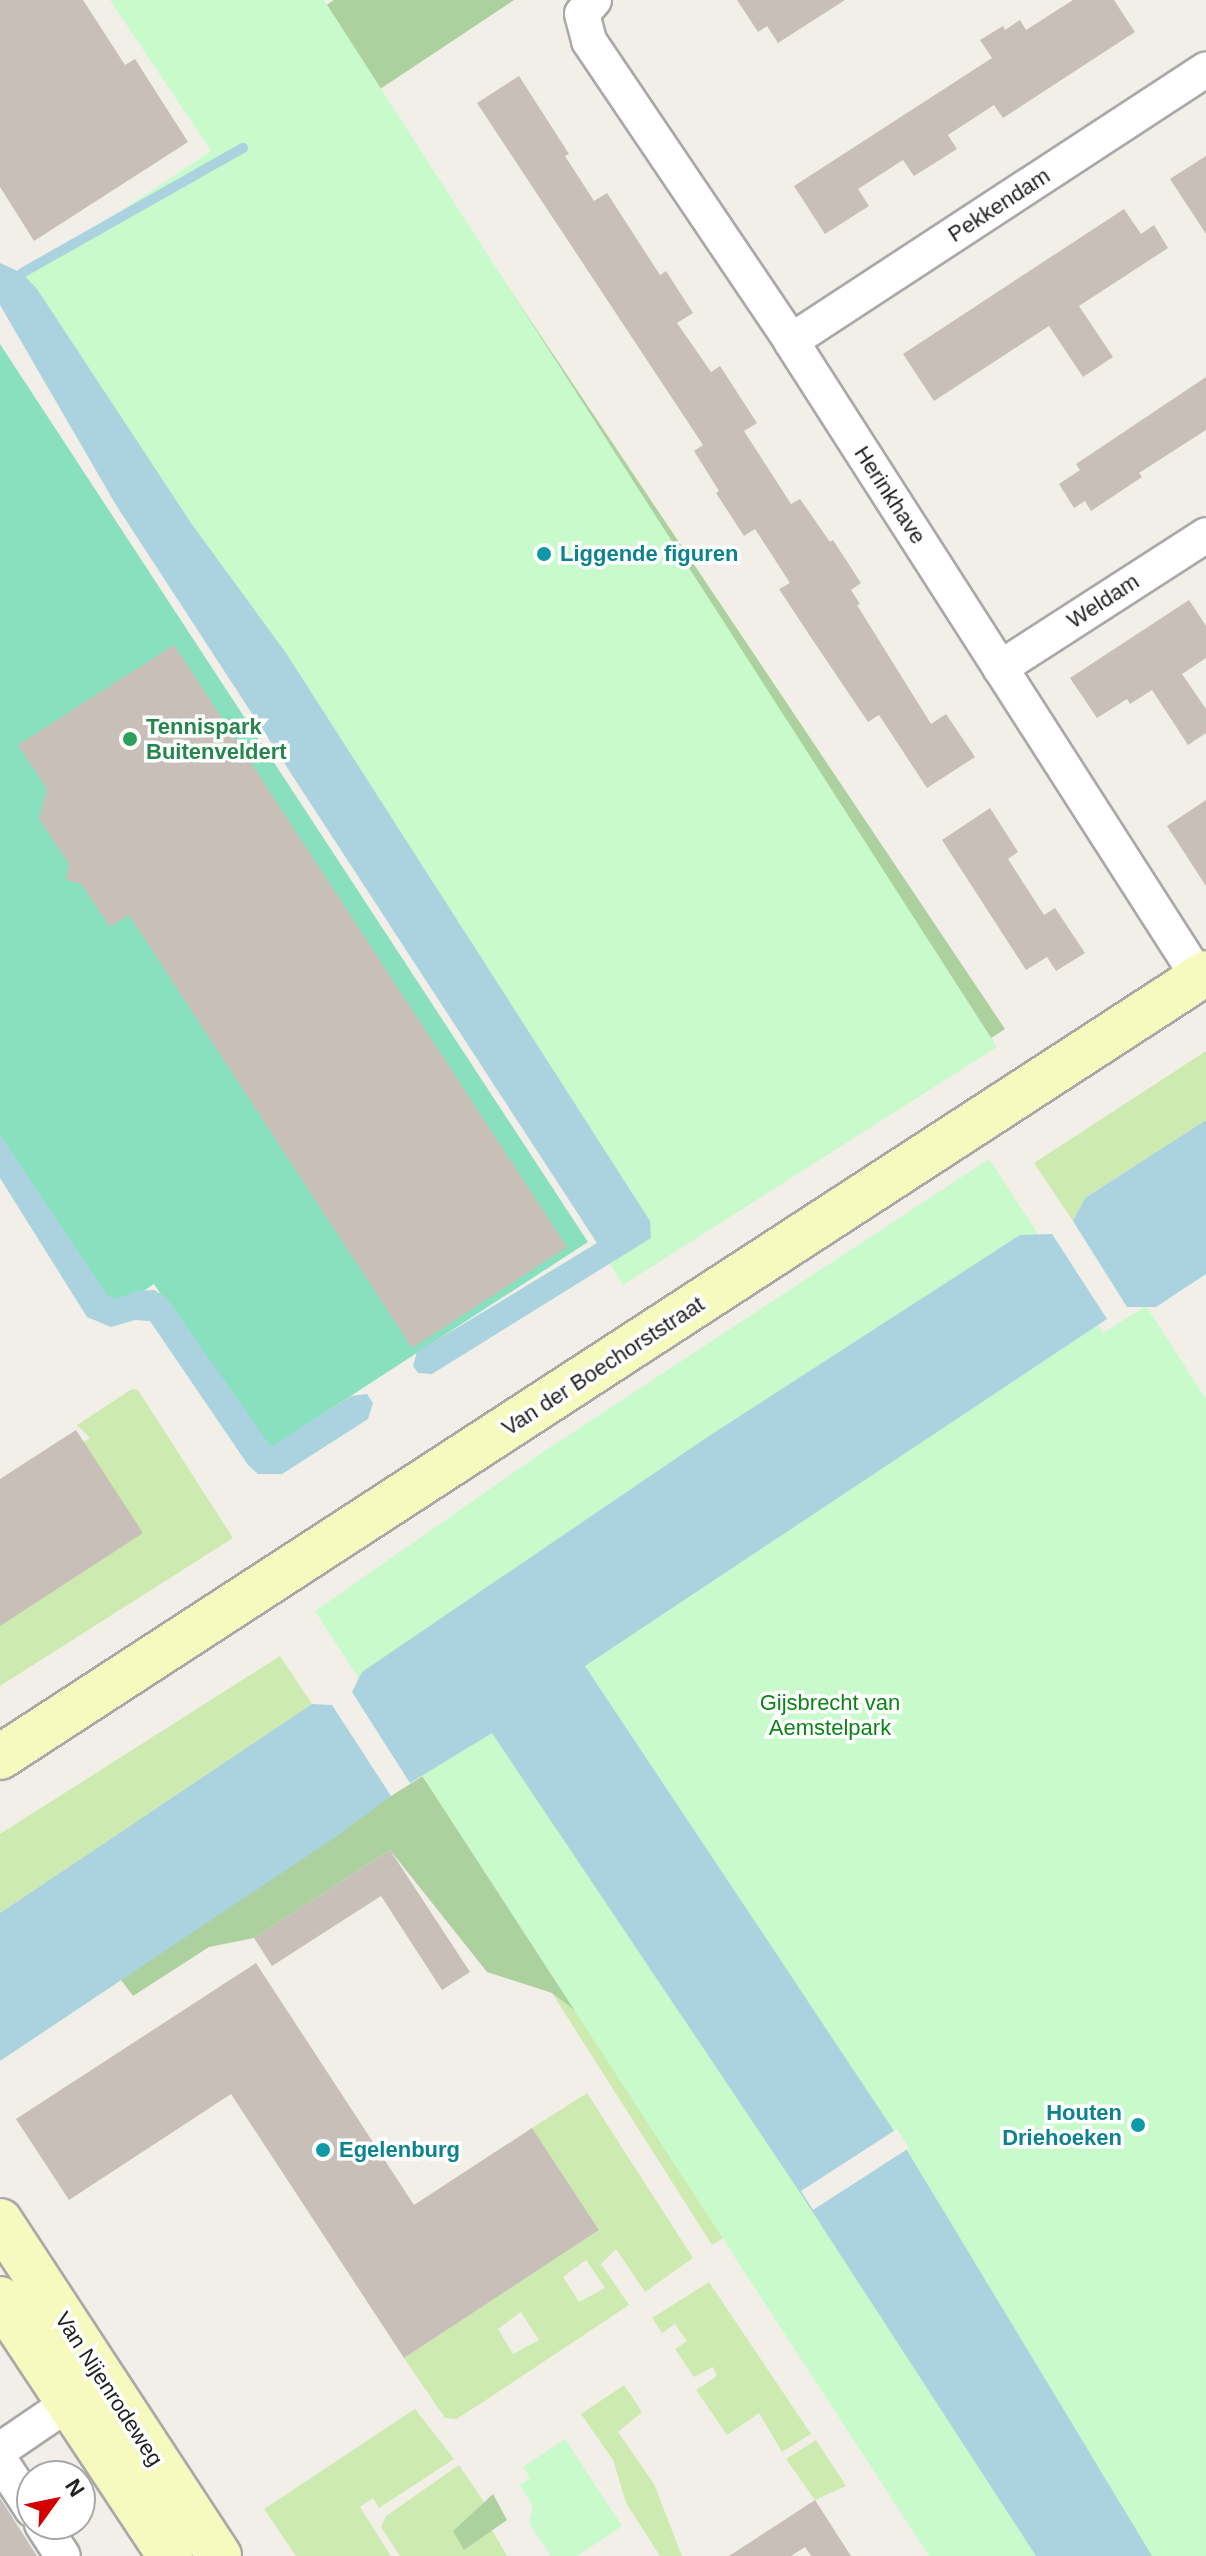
<!DOCTYPE html>
<html>
<head>
<meta charset="utf-8">
<style>
  body { margin:0 }
  #map { position:relative; width:1206px; height:2556px; overflow:hidden; background:#f2efe9; font-family:Arial,sans-serif }
  div>[style] { position:absolute }
  [style*='--x'] { left:calc(var(--x)*1px); top:calc(var(--y)*1px); width:calc(var(--w)*1px); rotate:calc(var(--a)*1deg) }
  .grass>* { inset:0; background:#cdebb0 }
  .forest>* { inset:0; background:#add19e }
  .park>* { inset:0; background:#c8facc }
  .pitch>* { inset:0; background:#88e0be }
  .water>* { inset:0; background:#aad3df }
  .pier>* { inset:0; background:#f2efe9 }
  .stream>* { height:10px; margin:-5px; padding:0 5px; transform-origin:5px; border-radius:5px; background:#aad3df }
  .building>* { inset:0; background:#c7bfb8 }
  .roads { filter:drop-shadow(2px 0 #a9a9a9) drop-shadow(-2px 0 #a9a9a9) drop-shadow(0 2px #a9a9a9) drop-shadow(0 -2px #a9a9a9) }
  .street>* { height:34px; margin:-17px; padding:0 17px; transform-origin:17px; border-radius:17px; background:#fff }
  .secondary>* { height:44px; margin:-22px; padding:0 22px; transform-origin:22px; border-radius:22px; background:#f7fabf }
  .dots>* { width:22px; height:22px; translate:-50% -50%; box-sizing:border-box; border:4px solid #fff; border-radius:50% }
  span { translate:-50% -50%; white-space:nowrap; text-align:center; line-height:1.15; -webkit-text-stroke:7px #fff; paint-order:stroke }
  .street-label { font-size:22px; color:#222 }
  .culture-label { font-size:22px; color:#0d838f; font-weight:700 }
  .left { translate:0 -50%; text-align:left }
  .right { translate:-100% -50%; text-align:right }
  .leisure-label { font-size:22px; color:#27864d; font-weight:700 }
  .park-label { font-size:22px; color:#0c8416 }
  .north { position:absolute; left:16px; top:2460px; width:80px; height:80px; box-sizing:border-box; background:#fff; border:2px solid #a7a7a7; border-radius:50%; rotate:57deg; font-size:22px; font-weight:700; line-height:32px; text-align:center; color:#222 }
  .north::after { content:''; display:block; margin:auto; width:28px; height:36px; background:#d40000; clip-path:polygon(50% 0,100% 100%,50% 72%,0 100%) }
</style>
</head>
<body>
<div id="map">
  <div class="grass">
    <div style="clip-path:polygon(1206px 1051px,1206px 1120px,1085px 1198px,1073px 1221px,1034px 1163px)"></div>
    <div style="clip-path:polygon(132px 1389px,138px 1390px,233px 1538px,0 1686px,0 1615px,74px 1448px,90px 1438px,77px 1425px)"></div>
    <div style="clip-path:polygon(280px 1656px,312px 1704px,0 1913px,0 1834px)"></div>
    <div style="clip-path:polygon(552px 1993px,738px 2136px,777px 2205px,712px 2245px)"></div>
    <div style="clip-path:polygon(evenodd,587px 2093px,693px 2258px,645px 2292px,616px 2249px,601px 2264px,629px 2305px,477px 2406px,456px 2419px,445px 2418px,404px 2358px,599px 2230px,532px 2128px,587px 2093px,586px 2260px,605px 2288px,579px 2302px,563px 2277px,586px 2260px,587px 2093px,521px 2312px,539px 2340px,513px 2354px,498px 2329px,521px 2312px)"></div>
    <div style="clip-path:polygon(709px 2282px,811px 2434px,782px 2452px,759px 2413px,727px 2435px,696px 2390px,717px 2376px,713px 2367px,694px 2377px,675px 2349px,687px 2341px,675px 2324px,662px 2333px,652px 2318px)"></div>
    <div style="clip-path:polygon(624px 2385px,642px 2412px,618px 2432px,654px 2484px,682px 2556px,660px 2556px,626px 2503px,613px 2460px,581px 2414px)"></div>
    <div style="clip-path:polygon(415px 2409px,454px 2459px,379px 2508px,373px 2498px,360px 2507px,391px 2556px,296px 2556px,264px 2509px)"></div>
    <div style="clip-path:polygon(816px 2440px,846px 2486px,815px 2500px,786px 2459px)"></div>
    <div style="clip-path:polygon(459px 2465px,484px 2502px,454px 2531px,464px 2550px,492px 2530px,507px 2556px,400px 2556px,381px 2527px,386px 2516px)"></div>
  </div>
  <div class="forest">
    <div style="clip-path:polygon(334px 0,514px 0,347px 111px,316px 12px)"></div>
    <div style="clip-path:polygon(401px 127px,1005px 1029px,974px 1049px)"></div>
    <div style="clip-path:polygon(491px 1733px,738px 2136px,552px 1993px,487px 1972px,390px 1850px,254px 1938px,209px 1947px,133px 1996px,121px 1980px,391px 1796px)"></div>
    <div style="clip-path:polygon(493px 2494px,507px 2520px,464px 2550px,453px 2531px)"></div>
  </div>
  <div class="park">
    <div style="clip-path:polygon(110px 0,324px 0,997px 1047px,623px 1285px,0 291px,211px 151px)"></div>
    <div style="clip-path:polygon(989px 1159px,1103px 1333px,1146px 1306px,1206px 1399px,1206px 2556px,929px 2556px,315px 1611px,546px 1450px)"></div>
    <div style="clip-path:polygon(565px 2439px,622px 2526px,577px 2556px,551px 2556px,529px 2523px,533px 2506px,520px 2485px,530px 2478px,523px 2467px)"></div>
  </div>
  <div class="pitch">
    <div style="clip-path:polygon(0 344px,588px 1242px,272px 1447px,260px 1445px,154px 1284px,114px 1311px,0 1135px)"></div>
  </div>
  <div class="water">
    <div style="clip-path:polygon(0 263px,22px 273px,37px 289px,191px 523px,286px 653px,650px 1221px,651px 1238px,432px 1374px,418px 1373px,413px 1366px,417px 1352px,597px 1243px,116px 505px,0 305px)"></div>
    <div style="clip-path:polygon(1206px 1120px,1206px 1274px,1156px 1307px,1127px 1307px,1073px 1221px,1085px 1198px)"></div>
    <div style="clip-path:polygon(0 1135px,108px 1296px,115px 1299px,137px 1291px,154px 1290px,166px 1297px,271px 1447px,351px 1396px,367px 1394px,373px 1403px,368px 1419px,282px 1474px,258px 1474px,248px 1465px,150px 1321px,135px 1320px,111px 1327px,87px 1317px,0 1178px)"></div>
    <div style="clip-path:polygon(1052px 1234px,1107px 1319px,585px 1666px,908px 2152px,1152px 2556px,1036px 2556px,799px 2191px,492px 1733px,410px 1783px,352px 1692px,362px 1672px,709px 1436px,1020px 1235px)"></div>
    <div style="clip-path:polygon(312px 1704px,332px 1705px,391px 1796px,337px 1836px,0 2061px,0 1913px)"></div>
  </div>
  <div class="pier">
    <div style="clip-path:polygon(897px 2129px,909px 2148px,813px 2210px,801px 2191px)"></div>
  </div>
  <div class="stream">
    <div style="--x:22;--y:273;--w:254;--a:-29.5"></div>
  </div>
  <div class="building">
    <div style="clip-path:polygon(0 0,83px 0,125px 65px,135px 59px,188px 142px,34px 241px,0 187px)"></div>
    <div style="clip-path:polygon(737px 0,845px 0,778px 43px,767px 26px,758px 32px)"></div>
    <div style="clip-path:polygon(1073px 0,1114px 0,1135px 32px,1003px 118px,994px 105px,948px 135px,957px 149px,914px 176px,903px 160px,858px 189px,869px 206px,825px 234px,794px 186px,992px 58px,980px 40px,1003px 26px,1005px 30px,1020px 20px,1026px 30px)"></div>
    <div style="clip-path:polygon(519px 76px,569px 154px,565px 156px,594px 201px,607px 193px,660px 275px,666px 271px,693px 313px,677px 323px,711px 372px,720px 366px,757px 423px,744px 431px,791px 504px,800px 499px,830px 542px,833px 540px,861px 583px,851px 590px,860px 604px,857px 605px,931px 724px,946px 714px,975px 757px,927px 788px,879px 715px,868px 722px,810px 636px,779px 589px,790px 583px,755px 529px,744px 536px,716px 493px,719px 491px,694px 451px,703px 445px,477px 103px)"></div>
    <div style="clip-path:polygon(1206px 156px,1206px 234px,1170px 179px)"></div>
    <div style="clip-path:polygon(1124px 209px,1141px 234px,1154px 225px,1168px 248px,1079px 306px,1113px 357px,1083px 377px,1049px 326px,934px 401px,903px 354px)"></div>
    <div style="clip-path:polygon(1206px 377px,1206px 430px,1139px 473px,1142px 477px,1091px 511px,1085px 501px,1074px 508px,1059px 484px,1080px 470px,1076px 464px)"></div>
    <div style="clip-path:polygon(1189px 600px,1206px 626px,1206px 658px,1182px 674px,1206px 709px,1206px 733px,1188px 745px,1152px 690px,1130px 704px,1127px 699px,1097px 718px,1070px 678px)"></div>
    <div style="clip-path:polygon(174px 645px,567px 1247px,412px 1348px,129px 915px,110px 927px,81px 884px,66px 880px,69px 864px,39px 819px,47px 789px,18px 745px)"></div>
    <div style="clip-path:polygon(1206px 800px,1206px 886px,1167px 826px)"></div>
    <div style="clip-path:polygon(990px 808px,1018px 852px,1008px 859px,1044px 915px,1055px 908px,1085px 953px,1056px 971px,1047px 957px,1026px 970px,942px 840px)"></div>
    <div style="clip-path:polygon(76px 1430px,143px 1533px,0 1626px,0 1479px)"></div>
    <div style="clip-path:polygon(390px 1850px,470px 1972px,442px 1990px,381px 1896px,272px 1966px,254px 1938px)"></div>
    <div style="clip-path:polygon(256px 1963px,414px 2205px,532px 2128px,599px 2230px,404px 2358px,231px 2094px,69px 2200px,16px 2119px)"></div>
    <div style="clip-path:polygon(0 2498px,37px 2556px,0 2556px)"></div>
    <div style="clip-path:polygon(815px 2500px,851px 2556px,811px 2556px,805px 2547px,791px 2556px,729px 2556px)"></div>
  </div>
  <div class="roads">
    <div class="street">
      <div style="--x:594;--y:0;--w:18;--a:131"></div>
      <div style="--x:582;--y:14;--w:28;--a:75"></div>
      <div style="--x:589;--y:41;--w:362;--a:56"></div>
      <div style="--x:791;--y:341;--w:756;--a:57.36"></div>
      <div style="--x:791;--y:341;--w:496;--a:-33.2"></div>
      <div style="--x:1000;--y:668;--w:245;--a:-32.8"></div>
      <div style="--x:0;--y:2450;--w:83;--a:-34.3"></div>
      <div style="--x:0;--y:2460;--w:59;--a:56.9"></div>
      <div style="--x:42;--y:2524;--w:38;--a:57"></div>
    </div>
    <div class="secondary">
      <div style="--x:0;--y:1757;--w:1438;--a:-33.03"></div>
      <div style="--x:0;--y:2221;--w:400;--a:56.8"></div>
      <div style="--x:0;--y:2299;--w:308;--a:56.5"></div>
    </div>
  </div>
  <div class="dots">
    <div style="left:544px;top:554px;background:#0f9aa8"></div>
    <div style="left:130px;top:739px;background:#2e9e5b"></div>
    <div style="left:1138px;top:2125px;background:#0f9aa8"></div>
    <div style="left:323px;top:2150px;background:#0f9aa8"></div>
  </div>
  <div class="street-label">
    <span style="left:999px;top:205px;rotate:-33deg">Pekkendam</span>
    <span style="left:890px;top:495px;rotate:57deg">Herinkhave</span>
    <span style="left:1103px;top:601px;rotate:-33deg">Weldam</span>
    <span style="left:603px;top:1366px;rotate:-33deg">Van der Boechorststraat</span>
    <span style="left:109px;top:2389px;rotate:57deg">Van Nijenrodeweg</span>
  </div>
  <div class="culture-label">
    <span class="left" style="left:560px;top:554px">Liggende figuren</span>
    <span class="right" style="left:1122px;top:2125px">Houten<br>Driehoeken</span>
    <span class="left" style="left:339px;top:2150px">Egelenburg</span>
  </div>
  <div class="leisure-label">
    <span class="left" style="left:146px;top:739px">Tennispark<br>Buitenveldert</span>
  </div>
  <div class="park-label">
    <span style="left:830px;top:1715px">Gijsbrecht van<br>Aemstelpark</span>
  </div>
  <div class="north">N</div>
</div>
</body>
</html>
